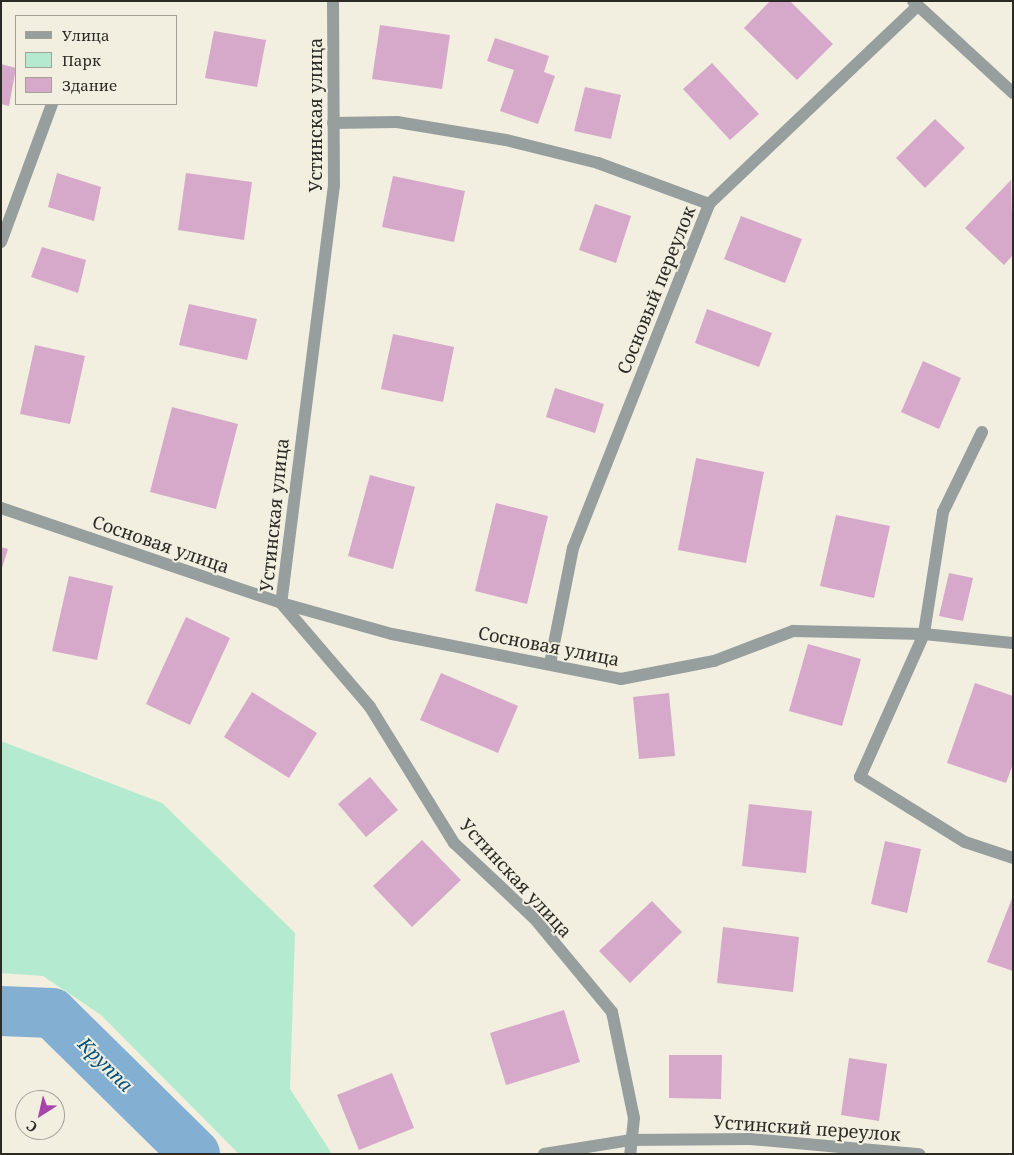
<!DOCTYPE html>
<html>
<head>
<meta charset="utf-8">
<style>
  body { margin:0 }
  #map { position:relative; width:1014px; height:1155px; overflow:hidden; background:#f2efe0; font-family:"Noto Serif",serif }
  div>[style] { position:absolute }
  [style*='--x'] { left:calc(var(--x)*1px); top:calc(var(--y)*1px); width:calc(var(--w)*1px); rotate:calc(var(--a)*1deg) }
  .green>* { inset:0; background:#b3ead0 }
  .river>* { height:50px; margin:-25px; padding:0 25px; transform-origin:25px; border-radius:25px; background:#83afd3 }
  .building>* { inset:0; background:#d6a8ca }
  .minor>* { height:12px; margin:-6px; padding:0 6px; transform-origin:6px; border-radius:6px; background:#979f9e }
  .tertiary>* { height:12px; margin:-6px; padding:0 6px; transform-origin:6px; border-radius:6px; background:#979f9e }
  span { translate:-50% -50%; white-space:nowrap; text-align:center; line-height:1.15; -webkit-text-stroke:4px #f2efe0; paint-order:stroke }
  .street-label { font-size:18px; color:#2c2a25 }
  .water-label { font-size:19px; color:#02517f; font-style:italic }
  .frame { position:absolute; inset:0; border:2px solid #2c2a25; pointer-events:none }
  .legend { position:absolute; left:15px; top:15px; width:162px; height:90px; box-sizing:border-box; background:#f2efe0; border:1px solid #a3a095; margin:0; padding:6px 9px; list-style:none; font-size:15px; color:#2c2a25 }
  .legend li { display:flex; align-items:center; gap:10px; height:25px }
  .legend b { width:25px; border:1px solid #a3a095 }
  .north { position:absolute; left:15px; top:1090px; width:50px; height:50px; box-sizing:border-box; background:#f2efe0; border:1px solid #a3a095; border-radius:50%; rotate:215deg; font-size:14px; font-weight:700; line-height:20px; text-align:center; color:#2c2a25 }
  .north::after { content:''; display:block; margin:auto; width:18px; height:22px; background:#a744aa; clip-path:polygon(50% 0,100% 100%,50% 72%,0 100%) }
</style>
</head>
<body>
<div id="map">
  <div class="green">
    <div style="clip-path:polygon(1px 741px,162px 803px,295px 933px,290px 1089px,332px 1154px,239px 1154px,101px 1015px,43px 976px,1px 973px)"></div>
  </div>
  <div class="river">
    <div style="--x:1;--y:1011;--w:51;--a:2.2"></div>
    <div style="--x:52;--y:1013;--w:201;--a:44.6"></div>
  </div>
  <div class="building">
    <div style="clip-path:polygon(770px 1px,790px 1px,833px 44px,797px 80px,744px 28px)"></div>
    <div style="clip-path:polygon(380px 25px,450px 35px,442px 89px,372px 79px)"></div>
    <div style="clip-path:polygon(214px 31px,266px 40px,257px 87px,205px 78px)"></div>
    <div style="clip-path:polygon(495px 38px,549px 56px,544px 72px,555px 76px,538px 124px,500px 111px,514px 70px,487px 61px)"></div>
    <div style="clip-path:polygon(712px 63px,759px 114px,730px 140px,683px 89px)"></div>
    <div style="clip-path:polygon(1px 64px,16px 68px,9px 106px,1px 104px)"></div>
    <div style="clip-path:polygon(585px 87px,621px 95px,611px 139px,574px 131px)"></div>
    <div style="clip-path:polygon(935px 119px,965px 148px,925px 188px,896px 158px)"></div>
    <div style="clip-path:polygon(57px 173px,101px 187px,94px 221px,48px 207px)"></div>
    <div style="clip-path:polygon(186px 173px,252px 182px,244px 240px,178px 230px)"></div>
    <div style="clip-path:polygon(393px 176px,465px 191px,454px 242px,382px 227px)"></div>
    <div style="clip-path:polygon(1011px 180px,1013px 255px,1004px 265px,965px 228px)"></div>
    <div style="clip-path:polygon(595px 204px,631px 216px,616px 263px,579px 250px)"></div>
    <div style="clip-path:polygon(741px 216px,802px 239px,785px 283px,724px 259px)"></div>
    <div style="clip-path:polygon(42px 247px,86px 260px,78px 293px,31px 277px)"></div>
    <div style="clip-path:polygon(189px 304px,257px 319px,247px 360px,179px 345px)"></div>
    <div style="clip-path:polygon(707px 309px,772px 333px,759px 367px,695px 343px)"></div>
    <div style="clip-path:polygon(393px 334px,454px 347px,443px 402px,381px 389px)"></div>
    <div style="clip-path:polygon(35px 345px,85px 356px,70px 424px,20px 414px)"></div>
    <div style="clip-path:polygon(923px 361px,961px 378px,939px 429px,901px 412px)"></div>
    <div style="clip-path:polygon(555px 388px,604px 404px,595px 433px,546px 417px)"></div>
    <div style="clip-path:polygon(172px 407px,238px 424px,216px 509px,150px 492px)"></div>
    <div style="clip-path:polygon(696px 458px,764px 472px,746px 563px,678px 550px)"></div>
    <div style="clip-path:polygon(370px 475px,415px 487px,393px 569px,348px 556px)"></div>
    <div style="clip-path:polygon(496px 503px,548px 516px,527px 604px,475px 591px)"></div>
    <div style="clip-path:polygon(836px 515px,890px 526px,874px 598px,820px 586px)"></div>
    <div style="clip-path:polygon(1px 547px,8px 549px,2px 568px,1px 568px)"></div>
    <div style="clip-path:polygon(949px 573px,973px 578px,963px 621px,939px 616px)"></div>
    <div style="clip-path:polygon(69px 576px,113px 586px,97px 660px,52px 651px)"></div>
    <div style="clip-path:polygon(186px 617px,230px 638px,190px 725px,146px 704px)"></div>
    <div style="clip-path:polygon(808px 644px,861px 659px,842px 726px,789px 711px)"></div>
    <div style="clip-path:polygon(441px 673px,518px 706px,498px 753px,420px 720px)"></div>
    <div style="clip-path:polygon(975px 683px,1013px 696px,1013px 764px,1006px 783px,947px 763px)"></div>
    <div style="clip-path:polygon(252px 692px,317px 733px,289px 778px,224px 737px)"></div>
    <div style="clip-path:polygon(669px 693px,675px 756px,639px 759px,633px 697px)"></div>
    <div style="clip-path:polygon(370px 777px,398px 810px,366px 837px,338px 804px)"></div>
    <div style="clip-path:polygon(749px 804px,812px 811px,806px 873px,742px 866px)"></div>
    <div style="clip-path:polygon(422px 840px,461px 880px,412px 927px,373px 886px)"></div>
    <div style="clip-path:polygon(885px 841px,921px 849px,907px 913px,871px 904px)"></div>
    <div style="clip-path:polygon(1013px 896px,1013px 971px,987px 962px)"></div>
    <div style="clip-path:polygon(652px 901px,682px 932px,630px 983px,599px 951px)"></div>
    <div style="clip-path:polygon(723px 927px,799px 937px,793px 992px,717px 983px)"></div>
    <div style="clip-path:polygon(564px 1010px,580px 1062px,506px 1085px,490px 1033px)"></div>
    <div style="clip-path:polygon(669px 1055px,722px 1055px,721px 1099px,669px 1098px)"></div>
    <div style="clip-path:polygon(849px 1058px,887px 1064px,879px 1121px,841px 1115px)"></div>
    <div style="clip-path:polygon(392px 1073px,414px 1128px,359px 1150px,337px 1095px)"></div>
  </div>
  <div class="minor">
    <div style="--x:333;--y:1;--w:184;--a:89.7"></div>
    <div style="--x:334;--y:185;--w:421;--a:97.2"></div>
    <div style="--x:281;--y:603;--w:137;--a:49.4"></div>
    <div style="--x:370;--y:707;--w:160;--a:58.3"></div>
    <div style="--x:454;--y:843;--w:110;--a:43.2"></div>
    <div style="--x:534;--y:918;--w:122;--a:50.3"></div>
    <div style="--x:612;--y:1012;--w:108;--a:78.3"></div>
    <div style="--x:634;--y:1118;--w:36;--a:96"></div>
    <div style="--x:333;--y:123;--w:64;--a:-0.9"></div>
    <div style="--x:397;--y:122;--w:110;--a:9.4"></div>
    <div style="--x:506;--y:140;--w:95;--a:14"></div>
    <div style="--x:598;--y:163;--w:118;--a:20.3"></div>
    <div style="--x:1;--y:242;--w:147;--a:-69.7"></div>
    <div style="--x:982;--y:432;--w:89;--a:116"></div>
    <div style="--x:943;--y:512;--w:123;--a:98.9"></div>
    <div style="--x:924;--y:634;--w:89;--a:5.8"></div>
    <div style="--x:1;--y:508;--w:296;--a:18.7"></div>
    <div style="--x:281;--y:603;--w:115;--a:15.6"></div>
    <div style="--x:392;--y:634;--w:233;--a:11.1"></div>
    <div style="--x:621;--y:679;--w:95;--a:-11"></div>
    <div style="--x:714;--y:661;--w:85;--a:-20.8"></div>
    <div style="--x:793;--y:631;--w:131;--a:1.3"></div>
    <div style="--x:924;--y:634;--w:157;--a:114.1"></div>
    <div style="--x:860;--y:777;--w:123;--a:31.8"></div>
    <div style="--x:965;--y:842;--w:51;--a:18.4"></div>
    <div style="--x:550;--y:664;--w:118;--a:-78.8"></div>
    <div style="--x:573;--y:548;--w:370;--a:-68.4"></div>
    <div style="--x:709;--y:204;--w:288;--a:-43.5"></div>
    <div style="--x:544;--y:1154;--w:87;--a:-9.2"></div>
    <div style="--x:630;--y:1140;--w:120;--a:-0.5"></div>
    <div style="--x:750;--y:1139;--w:170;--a:5.1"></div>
  </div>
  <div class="tertiary">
    <div style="--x:913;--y:1;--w:136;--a:42.6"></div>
  </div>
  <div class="street-label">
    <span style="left:315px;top:115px;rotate:-90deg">Устинская улица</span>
    <span style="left:656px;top:290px;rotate:-68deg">Сосновый переулок</span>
    <span style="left:274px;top:515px;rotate:-84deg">Устинская улица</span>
    <span style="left:161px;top:544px;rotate:19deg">Сосновая улица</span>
    <span style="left:549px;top:646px;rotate:11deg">Сосновая улица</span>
    <span style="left:516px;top:878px;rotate:47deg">Устинская улица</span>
    <span style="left:807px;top:1128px;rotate:4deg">Устинский переулок</span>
  </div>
  <div class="water-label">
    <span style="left:105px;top:1065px;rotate:45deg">Круппа</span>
  </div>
  <div class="frame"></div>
  <ul class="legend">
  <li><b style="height:6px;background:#979f9e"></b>Улица</li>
  <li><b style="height:14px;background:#b3ead0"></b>Парк</li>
  <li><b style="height:14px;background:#d6a8ca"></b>Здание</li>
  </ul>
  <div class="north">С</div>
</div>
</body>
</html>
